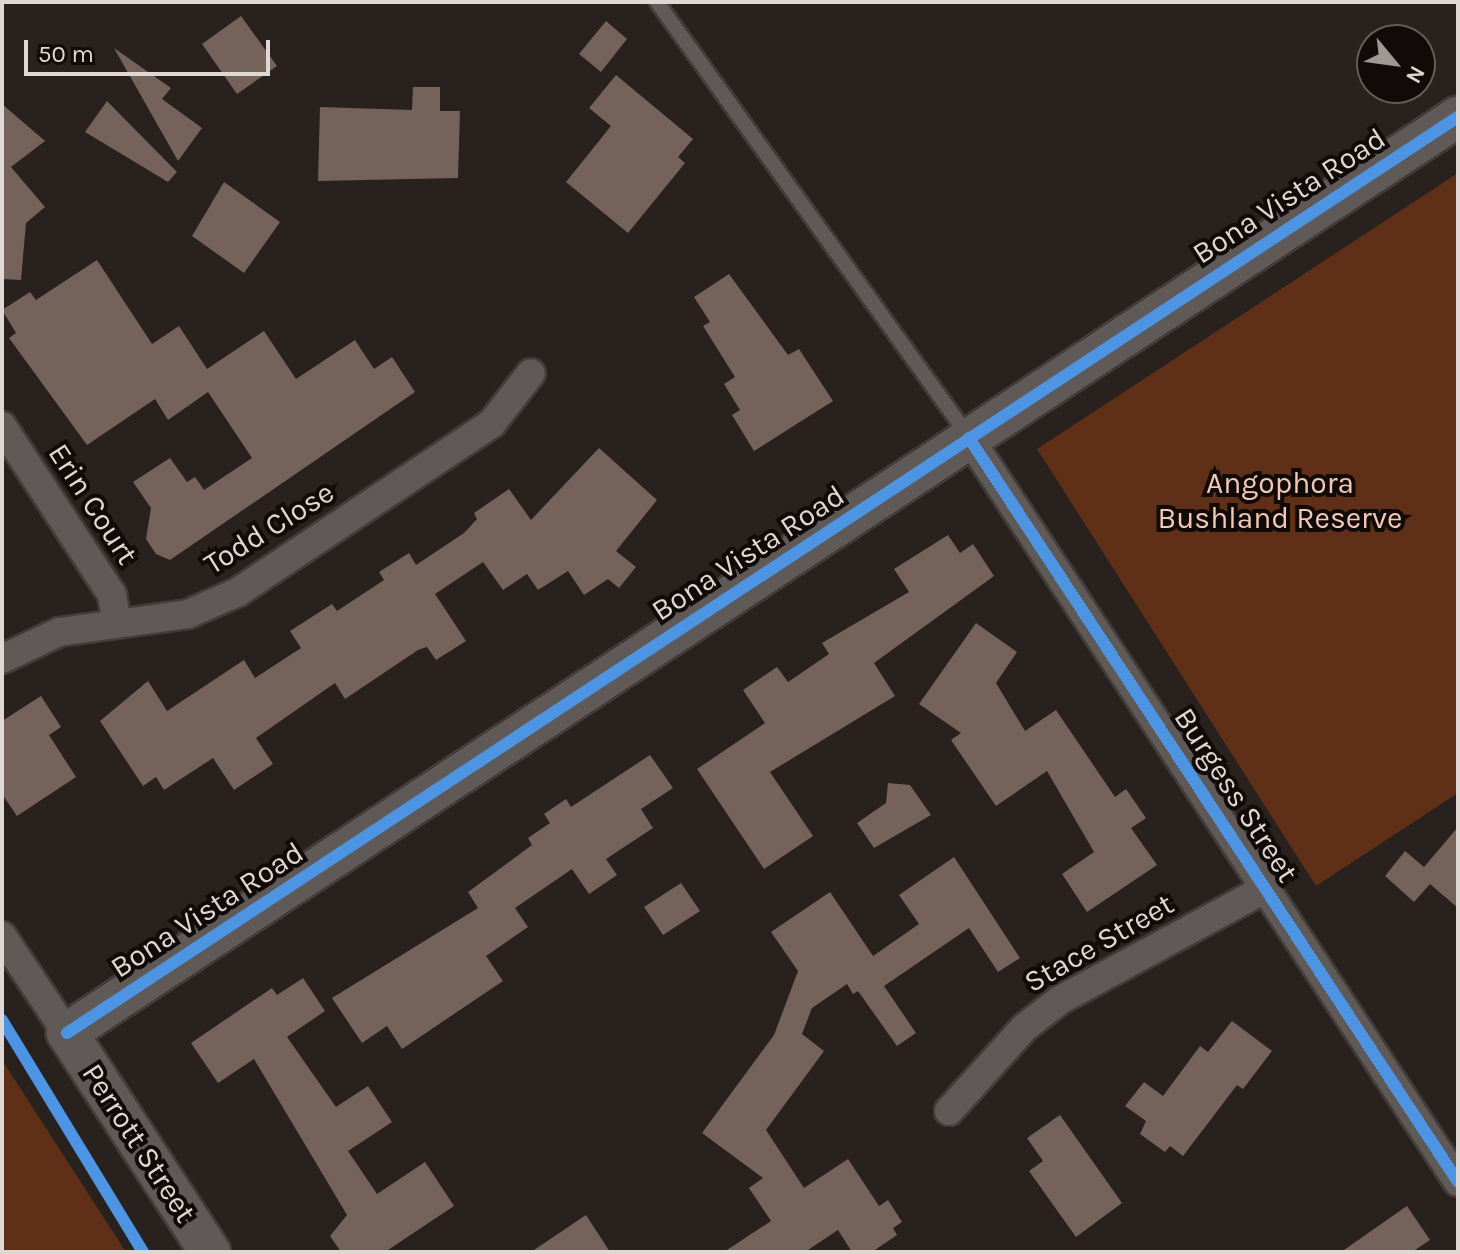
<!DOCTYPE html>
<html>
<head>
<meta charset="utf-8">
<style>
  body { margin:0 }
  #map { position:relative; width:1460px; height:1254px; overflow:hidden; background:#28211e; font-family:Karla,sans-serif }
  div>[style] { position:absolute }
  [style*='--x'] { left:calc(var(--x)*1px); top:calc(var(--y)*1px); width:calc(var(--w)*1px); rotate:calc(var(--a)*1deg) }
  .green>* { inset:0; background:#5f2f17 }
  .building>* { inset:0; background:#75625a }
  .roads { filter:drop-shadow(2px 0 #413c3a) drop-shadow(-2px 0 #413c3a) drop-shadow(0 2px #413c3a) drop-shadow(0 -2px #413c3a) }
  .lane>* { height:14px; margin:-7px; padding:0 7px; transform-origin:7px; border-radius:7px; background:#5f5a58 }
  .street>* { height:28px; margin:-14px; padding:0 14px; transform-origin:14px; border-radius:14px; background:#5f5a58 }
  .secondary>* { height:40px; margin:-20px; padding:0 20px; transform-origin:20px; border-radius:20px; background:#5f5a58 }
  .cycleway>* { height:12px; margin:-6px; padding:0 6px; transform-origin:6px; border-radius:6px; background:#4d94e3 }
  span { translate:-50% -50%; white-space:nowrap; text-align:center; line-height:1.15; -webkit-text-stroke:8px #100b09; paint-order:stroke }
  .street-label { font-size:30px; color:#dfd7d4 }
  .park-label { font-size:30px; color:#f3c7b4 }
  .frame { position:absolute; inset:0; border:4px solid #dfd7d4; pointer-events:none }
  .north { position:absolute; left:1356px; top:24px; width:80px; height:80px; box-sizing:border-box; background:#100b09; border:2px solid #635d5a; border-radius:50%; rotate:119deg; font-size:22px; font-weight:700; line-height:32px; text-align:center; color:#dfd7d4 }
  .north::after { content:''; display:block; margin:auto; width:28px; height:36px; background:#9f9794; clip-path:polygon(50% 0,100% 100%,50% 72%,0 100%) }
  .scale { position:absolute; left:24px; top:40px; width:246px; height:36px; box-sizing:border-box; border:4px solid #dfd7d4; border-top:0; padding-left:10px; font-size:24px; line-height:28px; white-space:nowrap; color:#dfd7d4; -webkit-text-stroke:6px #100b09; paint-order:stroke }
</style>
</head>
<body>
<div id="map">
  <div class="green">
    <div style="clip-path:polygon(1458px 173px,1458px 793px,1316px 886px,1037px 449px)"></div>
    <div style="clip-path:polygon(2px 1060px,126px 1252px,2px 1252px)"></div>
  </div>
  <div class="building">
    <div style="clip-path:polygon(241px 16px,277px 66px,237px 94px,202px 44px)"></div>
    <div style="clip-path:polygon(606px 21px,627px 39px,601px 72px,579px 54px)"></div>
    <div style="clip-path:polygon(114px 48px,171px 88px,162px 99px,202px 128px,178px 161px)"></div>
    <div style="clip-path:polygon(616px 75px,693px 139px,678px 157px,685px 163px,628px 233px,566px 182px,611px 126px,589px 108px)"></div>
    <div style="clip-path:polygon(413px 87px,440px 87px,440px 111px,460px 111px,458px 178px,318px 181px,320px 107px,412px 110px)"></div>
    <div style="clip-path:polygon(107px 101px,177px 172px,168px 182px,85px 132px)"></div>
    <div style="clip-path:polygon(2px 104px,45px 141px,11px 167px,45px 207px,26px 223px,21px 280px,2px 279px)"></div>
    <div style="clip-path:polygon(224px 182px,280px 222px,244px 273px,192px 236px)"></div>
    <div style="clip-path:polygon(97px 260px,152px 344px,179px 326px,207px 369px,264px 331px,296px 379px,355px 340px,374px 369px,392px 357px,415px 392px,170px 560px,156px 554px,146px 539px,151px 508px,133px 482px,170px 458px,187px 482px,195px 477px,204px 490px,252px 458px,208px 392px,168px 420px,155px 399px,87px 445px,9px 338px,16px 333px,2px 310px,30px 292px,36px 300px)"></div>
    <div style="clip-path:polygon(729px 274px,788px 355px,799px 349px,833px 401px,754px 451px,732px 415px,740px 410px,724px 384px,735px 377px,703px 326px,710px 322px,694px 297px)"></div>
    <div style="clip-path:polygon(599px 448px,657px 500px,616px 551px,636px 567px,619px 588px,608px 579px,584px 595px,568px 571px,538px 590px,527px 574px,503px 590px,483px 562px,435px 594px,466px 641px,436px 660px,427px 647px,418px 650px,345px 699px,335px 683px,256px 738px,273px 764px,234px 790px,213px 758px,164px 790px,156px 777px,143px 786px,100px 721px,148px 681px,167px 711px,244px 660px,255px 678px,301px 648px,290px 631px,332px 604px,337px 611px,384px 580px,379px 572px,409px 553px,416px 565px,464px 533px,477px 519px,474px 513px,509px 489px,531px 520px)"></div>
    <div style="clip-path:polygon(948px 535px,960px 553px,973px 544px,994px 576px,874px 663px,895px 696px,770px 772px,813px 836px,764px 869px,697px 769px,765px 723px,743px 690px,777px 667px,788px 682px,829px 654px,822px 643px,909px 592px,894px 569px)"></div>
    <div style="clip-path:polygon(976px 623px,1017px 652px,996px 683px,1025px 731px,1056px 710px,1115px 797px,1126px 789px,1146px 818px,1131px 828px,1157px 865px,1087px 912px,1062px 874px,1094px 852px,1047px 771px,996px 806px,951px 740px,961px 733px,919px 704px)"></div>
    <div style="clip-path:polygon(41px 696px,61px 727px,49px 735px,76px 777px,17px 816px,2px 794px,2px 721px)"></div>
    <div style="clip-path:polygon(650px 755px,673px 788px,641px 809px,653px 828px,606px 859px,617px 875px,589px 894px,572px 869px,515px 908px,528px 927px,486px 956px,503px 981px,402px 1049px,387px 1026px,362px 1043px,332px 998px,478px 908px,468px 892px,532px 845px,528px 838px,550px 823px,544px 814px,566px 799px,571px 807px)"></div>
    <div style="clip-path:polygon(888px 783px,910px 785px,931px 815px,874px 848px,857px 823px,886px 803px)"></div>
    <div style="clip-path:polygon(1458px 827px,1458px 908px,1430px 884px,1414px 902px,1385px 876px,1405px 851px,1424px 867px)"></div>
    <div style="clip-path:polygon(954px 857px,1020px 958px,998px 972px,969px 928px,884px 986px,916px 1033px,897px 1046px,858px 991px,853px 994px,847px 984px,812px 1008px,802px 1034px,824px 1051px,766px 1130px,804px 1188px,848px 1159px,879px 1206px,888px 1200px,902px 1222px,893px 1228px,897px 1235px,872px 1252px,852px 1252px,838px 1230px,805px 1252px,724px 1252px,771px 1221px,749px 1188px,763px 1178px,702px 1133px,774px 1035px,798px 971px,771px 932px,830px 892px,873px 956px,919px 924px,899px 895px)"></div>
    <div style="clip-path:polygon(681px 883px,700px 911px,663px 935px,644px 907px)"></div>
    <div style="clip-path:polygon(303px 978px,325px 1011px,287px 1037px,336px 1107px,368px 1086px,392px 1122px,348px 1151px,377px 1194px,425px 1162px,454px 1206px,385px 1252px,341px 1252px,330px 1236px,347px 1215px,254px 1059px,218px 1083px,191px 1043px,272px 988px,277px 995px)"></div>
    <div style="clip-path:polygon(1232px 1021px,1272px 1051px,1243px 1089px,1237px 1085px,1183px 1156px,1170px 1146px,1165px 1152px,1140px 1134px,1146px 1121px,1125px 1106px,1144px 1082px,1163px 1096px,1200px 1046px,1208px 1052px)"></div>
    <div style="clip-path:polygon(1060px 1115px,1122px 1203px,1076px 1237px,1029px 1171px,1043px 1161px,1027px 1138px)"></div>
    <div style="clip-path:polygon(1407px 1206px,1430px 1240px,1412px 1252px,1341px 1252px)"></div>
    <div style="clip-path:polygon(586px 1215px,610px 1252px,531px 1252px)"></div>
  </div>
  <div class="roads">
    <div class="lane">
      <div style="--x:657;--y:2;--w:535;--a:54.35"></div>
    </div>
    <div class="street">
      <div style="--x:2;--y:426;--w:202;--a:56.9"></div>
      <div style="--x:112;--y:595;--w:28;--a:80"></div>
      <div style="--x:969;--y:438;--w:890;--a:56.68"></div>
      <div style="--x:2;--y:659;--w:63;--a:-25.3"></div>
      <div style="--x:59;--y:632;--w:130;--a:-7.9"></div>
      <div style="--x:188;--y:614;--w:55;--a:-23.7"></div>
      <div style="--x:238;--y:592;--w:305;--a:-33.6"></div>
      <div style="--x:492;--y:423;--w:63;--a:-52"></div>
      <div style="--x:2;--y:936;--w:117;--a:56.2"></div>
      <div style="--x:949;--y:1111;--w:113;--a:-47.9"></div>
      <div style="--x:1025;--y:1027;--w:44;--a:-37.6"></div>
      <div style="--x:1060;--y:1000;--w:234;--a:-28.5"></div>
    </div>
    <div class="secondary">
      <div style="--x:210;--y:1252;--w:262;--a:-123.1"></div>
      <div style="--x:67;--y:1033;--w:1666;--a:-33.37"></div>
    </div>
  </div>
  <div class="cycleway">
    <div style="--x:969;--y:438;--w:890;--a:56.68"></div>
    <div style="--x:2;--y:1020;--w:271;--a:58.7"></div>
    <div style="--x:67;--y:1033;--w:1666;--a:-33.37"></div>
  </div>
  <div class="street-label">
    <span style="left:1289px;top:196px;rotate:-33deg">Bona Vista Road</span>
    <span style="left:93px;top:504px;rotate:57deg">Erin Court</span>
    <span style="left:269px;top:528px;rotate:-32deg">Todd Close</span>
    <span style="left:748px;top:553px;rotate:-33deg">Bona Vista Road</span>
    <span style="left:1236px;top:795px;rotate:57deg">Burgess Street</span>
    <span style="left:207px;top:910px;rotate:-33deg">Bona Vista Road</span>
    <span style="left:1099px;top:943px;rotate:-30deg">Stace Street</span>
    <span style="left:139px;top:1143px;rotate:57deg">Perrott Street</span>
  </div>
  <div class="park-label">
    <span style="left:1280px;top:500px">Angophora<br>Bushland Reserve</span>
  </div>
  <div class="frame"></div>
  <div class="north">N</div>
  <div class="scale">50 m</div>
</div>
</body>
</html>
